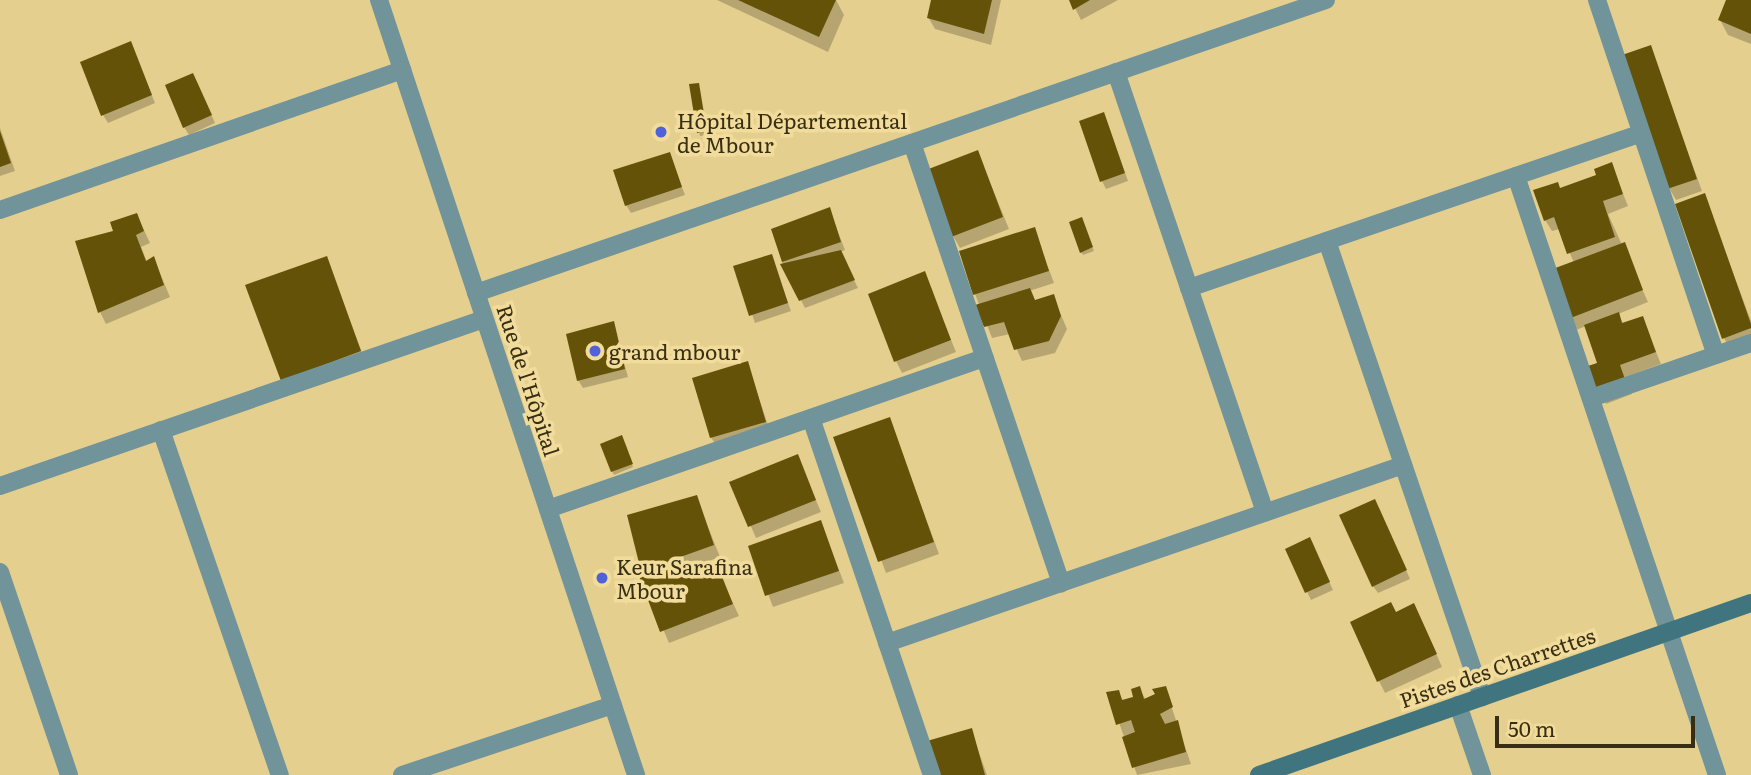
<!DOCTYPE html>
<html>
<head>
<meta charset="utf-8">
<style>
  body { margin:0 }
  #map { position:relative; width:1751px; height:775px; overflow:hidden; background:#e5cf8e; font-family:Literata,serif }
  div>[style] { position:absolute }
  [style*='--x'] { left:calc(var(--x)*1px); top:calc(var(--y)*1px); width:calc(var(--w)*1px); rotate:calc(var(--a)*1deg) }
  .shadow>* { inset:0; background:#0003 }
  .building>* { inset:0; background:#655209 }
  .street>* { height:18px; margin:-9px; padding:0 9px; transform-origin:9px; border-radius:9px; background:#71939a }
  .secondary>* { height:18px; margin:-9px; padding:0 9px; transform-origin:9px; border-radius:9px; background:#407580 }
  .dots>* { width:19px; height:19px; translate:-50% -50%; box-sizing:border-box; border:4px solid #f2dc9b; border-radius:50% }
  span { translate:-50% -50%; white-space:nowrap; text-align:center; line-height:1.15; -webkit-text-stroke:7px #f2dc9b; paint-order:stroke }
  .poi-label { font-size:21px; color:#372e14 }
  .left { translate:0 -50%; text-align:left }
  .street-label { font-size:21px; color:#372e14 }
  .scale { position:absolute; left:1495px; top:716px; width:200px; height:32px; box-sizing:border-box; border:4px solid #372e14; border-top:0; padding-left:9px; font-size:21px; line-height:24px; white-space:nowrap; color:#372e14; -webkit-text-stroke:5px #f2dc9b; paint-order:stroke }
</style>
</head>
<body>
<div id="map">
  <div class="shadow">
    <div style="clip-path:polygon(717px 0,836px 0,844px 15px,828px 52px)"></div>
    <div style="clip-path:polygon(933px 0,1001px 0,991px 45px,935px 29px,928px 17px)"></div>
    <div style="clip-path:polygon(1071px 0,1118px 0,1081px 20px)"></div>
    <div style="clip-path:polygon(1728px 0,1751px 0,1751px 44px,1728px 35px,1720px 20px)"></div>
    <div style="clip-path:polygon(1650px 47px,1702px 191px,1676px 200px,1669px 188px)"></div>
    <div style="clip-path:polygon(134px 51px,155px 103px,108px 123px,103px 115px)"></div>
    <div style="clip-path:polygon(197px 82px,215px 123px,189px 135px,184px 127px)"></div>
    <div style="clip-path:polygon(698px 84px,707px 135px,700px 136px,691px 85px)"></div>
    <div style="clip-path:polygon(1107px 122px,1128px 181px,1106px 189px,1102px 181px)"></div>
    <div style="clip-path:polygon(0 128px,15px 171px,0 176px)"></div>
    <div style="clip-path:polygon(978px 153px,1009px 229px,960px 248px,953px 236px)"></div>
    <div style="clip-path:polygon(669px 154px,685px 195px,631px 213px,626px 205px)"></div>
    <div style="clip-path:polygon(1611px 164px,1628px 206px,1608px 214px,1648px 302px,1618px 314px,1624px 325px,1642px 318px,1661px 364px,1625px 377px,1632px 394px,1606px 404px,1600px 392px,1600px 364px,1586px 326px,1576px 330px,1569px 318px,1574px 263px,1560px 229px,1552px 231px,1545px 220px,1561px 190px,1598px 176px)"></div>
    <div style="clip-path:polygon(1704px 195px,1751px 321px,1751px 342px,1730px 350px,1724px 338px)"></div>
    <div style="clip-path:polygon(829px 209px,845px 250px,840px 252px,858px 288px,805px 308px,783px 265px,773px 230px)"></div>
    <div style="clip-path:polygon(137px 215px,150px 243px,141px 247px,147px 262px,154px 259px,170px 297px,106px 324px,100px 312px,116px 232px)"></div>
    <div style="clip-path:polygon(1083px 223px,1094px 251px,1083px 255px,1081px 252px)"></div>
    <div style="clip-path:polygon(1034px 229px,1054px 283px,1029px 291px,1035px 302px,1053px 296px,1067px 329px,1055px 353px,1022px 361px,1010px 334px,992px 338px,975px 294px)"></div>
    <div style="clip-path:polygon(771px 256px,791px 311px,755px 323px,736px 267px)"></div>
    <div style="clip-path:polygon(326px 258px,366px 363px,290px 392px)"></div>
    <div style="clip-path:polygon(924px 274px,956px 352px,902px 373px,896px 361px)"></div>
    <div style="clip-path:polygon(613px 323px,628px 377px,583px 388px,578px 380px)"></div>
    <div style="clip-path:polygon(747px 363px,771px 434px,718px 449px,711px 437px)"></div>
    <div style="clip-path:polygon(889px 419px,939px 554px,886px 573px,836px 438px)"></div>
    <div style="clip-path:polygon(623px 440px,633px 467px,614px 475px,612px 471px)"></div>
    <div style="clip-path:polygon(797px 456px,821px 512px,756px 538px,732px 483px)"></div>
    <div style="clip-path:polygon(696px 497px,720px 557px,689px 568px,694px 577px,718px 571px,739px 616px,669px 643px,641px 577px)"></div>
    <div style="clip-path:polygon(1379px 508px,1410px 579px,1378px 593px,1373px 586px)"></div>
    <div style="clip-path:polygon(821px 523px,844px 583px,773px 607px,750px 547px)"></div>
    <div style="clip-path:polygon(1313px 547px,1333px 590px,1311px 600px,1287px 550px)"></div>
    <div style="clip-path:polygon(1396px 614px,1420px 617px,1442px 667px,1385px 693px,1379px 681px)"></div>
    <div style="clip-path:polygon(1139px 688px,1146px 700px,1165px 688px,1191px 764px,1137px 775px,1109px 693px,1118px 692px,1124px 702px,1136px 698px)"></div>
    <div style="clip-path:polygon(971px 730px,987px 775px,936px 775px)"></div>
  </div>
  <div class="building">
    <div style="clip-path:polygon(738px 0,836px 0,819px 37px)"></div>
    <div style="clip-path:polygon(931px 0,992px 0,984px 34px,927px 18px)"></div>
    <div style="clip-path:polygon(1069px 0,1090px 0,1073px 10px)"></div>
    <div style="clip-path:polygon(1726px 0,1751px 0,1751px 34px,1718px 20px)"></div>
    <div style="clip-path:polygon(131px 41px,152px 95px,101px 116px,80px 62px)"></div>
    <div style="clip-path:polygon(1651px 45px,1697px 179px,1667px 189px,1622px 55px)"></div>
    <div style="clip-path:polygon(193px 73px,212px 115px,183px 128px,165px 85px)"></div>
    <div style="clip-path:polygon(699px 83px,707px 132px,697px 133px,689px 84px)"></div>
    <div style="clip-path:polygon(1104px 112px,1125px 173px,1100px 182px,1079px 121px)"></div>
    <div style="clip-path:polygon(0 131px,11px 163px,0 167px)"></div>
    <div style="clip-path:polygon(978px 150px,1003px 217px,951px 237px,926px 170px)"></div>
    <div style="clip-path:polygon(670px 152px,682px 187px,625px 206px,613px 170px)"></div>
    <div style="clip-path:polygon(1612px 162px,1623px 194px,1603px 201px,1615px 237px,1567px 254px,1554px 217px,1544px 221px,1533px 190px,1558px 182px,1560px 188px,1596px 175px,1594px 169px)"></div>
    <div style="clip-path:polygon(1705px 193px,1751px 324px,1751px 328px,1722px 339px,1675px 204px)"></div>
    <div style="clip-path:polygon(830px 207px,841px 242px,782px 262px,771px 229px)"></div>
    <div style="clip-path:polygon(137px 213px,144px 231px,136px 235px,146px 261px,154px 256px,164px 285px,98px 313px,75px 241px,113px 231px,110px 222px)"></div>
    <div style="clip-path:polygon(1082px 217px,1093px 247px,1080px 253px,1069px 222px)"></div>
    <div style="clip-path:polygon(1035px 227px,1049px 271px,973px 295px,959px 251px)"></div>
    <div style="clip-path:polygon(1625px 242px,1643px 290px,1568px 319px,1550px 270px)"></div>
    <div style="clip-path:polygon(841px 250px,855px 280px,799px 301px,780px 264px)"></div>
    <div style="clip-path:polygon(772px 254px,788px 303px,749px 316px,733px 266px)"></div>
    <div style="clip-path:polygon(327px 256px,361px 351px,281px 381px,245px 285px)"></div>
    <div style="clip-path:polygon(925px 271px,951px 340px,894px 362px,868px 294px)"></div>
    <div style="clip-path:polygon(1030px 288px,1035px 300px,1054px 294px,1061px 316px,1049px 341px,1014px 350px,1004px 322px,984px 327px,975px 305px)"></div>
    <div style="clip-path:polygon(1619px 312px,1622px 323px,1643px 316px,1656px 352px,1620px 365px,1626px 382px,1598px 393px,1585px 367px,1597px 363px,1584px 325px)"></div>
    <div style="clip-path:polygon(614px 321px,625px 369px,577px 381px,566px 334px)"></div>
    <div style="clip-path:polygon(748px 361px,766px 422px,710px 438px,692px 378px)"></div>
    <div style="clip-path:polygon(890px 417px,934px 542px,878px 562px,833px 437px)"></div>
    <div style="clip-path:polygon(622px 435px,633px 464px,611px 472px,600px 444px)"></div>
    <div style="clip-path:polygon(798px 454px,816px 500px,748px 527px,729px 482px)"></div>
    <div style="clip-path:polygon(697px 495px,714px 545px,641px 571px,627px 515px)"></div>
    <div style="clip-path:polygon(1375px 499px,1407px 570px,1372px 587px,1339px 515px)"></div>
    <div style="clip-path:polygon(821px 520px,839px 571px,765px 596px,748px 546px)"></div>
    <div style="clip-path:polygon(1310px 537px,1330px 582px,1305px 593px,1285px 549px)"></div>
    <div style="clip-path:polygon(688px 563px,692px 576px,719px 569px,733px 604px,660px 632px,639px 576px)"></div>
    <div style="clip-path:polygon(1391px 602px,1396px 612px,1414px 603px,1437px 654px,1377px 682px,1350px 622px)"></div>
    <div style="clip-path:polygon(1140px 686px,1144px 699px,1155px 694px,1152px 689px,1166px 686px,1173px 707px,1160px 714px,1165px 724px,1178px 720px,1186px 752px,1132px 768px,1122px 737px,1135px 732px,1131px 720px,1116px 725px,1106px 692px,1119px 690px,1122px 700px,1133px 697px,1131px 689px)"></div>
    <div style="clip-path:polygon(972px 728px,985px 775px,935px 775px,927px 741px)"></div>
  </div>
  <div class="street">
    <div style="--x:379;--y:0;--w:817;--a:71.65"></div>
    <div style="--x:1597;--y:0;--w:374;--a:71.5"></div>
    <div style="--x:1116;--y:72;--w:465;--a:71.3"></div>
    <div style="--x:912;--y:143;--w:465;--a:71.3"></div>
    <div style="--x:1516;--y:176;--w:632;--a:71.45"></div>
    <div style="--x:0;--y:210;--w:426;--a:-19.2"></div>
    <div style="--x:1327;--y:241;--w:482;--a:71.2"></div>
    <div style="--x:1189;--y:288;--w:478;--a:-18.9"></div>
    <div style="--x:476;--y:293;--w:899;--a:-19.02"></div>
    <div style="--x:1591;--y:398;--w:169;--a:-19"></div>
    <div style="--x:811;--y:418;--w:377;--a:71.3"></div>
    <div style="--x:161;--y:430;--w:365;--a:71"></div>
    <div style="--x:0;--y:486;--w:512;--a:-19.04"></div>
    <div style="--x:548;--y:509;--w:462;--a:-19.1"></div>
    <div style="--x:0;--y:572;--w:214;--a:71.2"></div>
    <div style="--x:887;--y:643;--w:546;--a:-19.03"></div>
    <div style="--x:1458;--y:705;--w:74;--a:71.1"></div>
    <div style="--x:402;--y:775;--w:222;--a:-18.4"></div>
  </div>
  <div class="secondary">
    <div style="--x:1259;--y:775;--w:521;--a:-19.27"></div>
  </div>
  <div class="dots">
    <div style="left:661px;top:132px;background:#4f62d8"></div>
    <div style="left:595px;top:351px;background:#4f62d8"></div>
    <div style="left:602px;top:578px;background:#4f62d8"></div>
  </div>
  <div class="poi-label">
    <span class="left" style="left:677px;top:132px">Hôpital Départemental<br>de Mbour</span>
    <span class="left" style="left:609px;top:351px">grand mbour</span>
    <span class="left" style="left:616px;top:578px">Keur Sarafina<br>Mbour</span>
  </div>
  <div class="street-label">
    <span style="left:529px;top:380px;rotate:72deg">Rue de l'Hôpital</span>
    <span style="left:1497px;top:667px;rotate:-19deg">Pistes des Charrettes</span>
  </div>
  <div class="scale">50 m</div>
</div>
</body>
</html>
